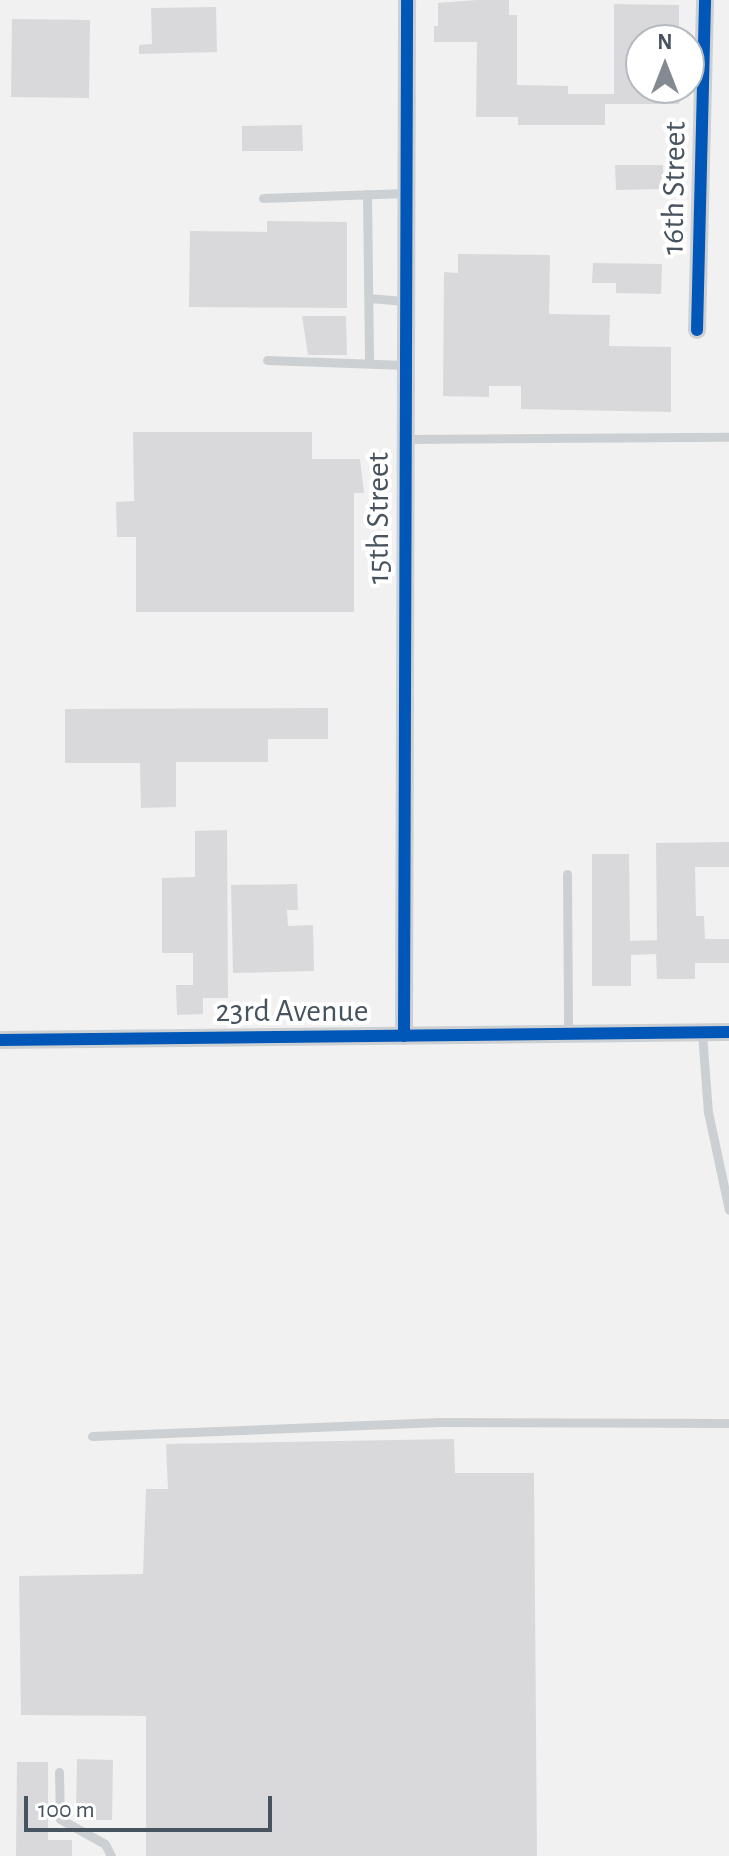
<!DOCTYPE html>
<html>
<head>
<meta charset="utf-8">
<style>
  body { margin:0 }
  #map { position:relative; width:729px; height:1856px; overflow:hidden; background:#f2f1f1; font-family:"Alegreya Sans",sans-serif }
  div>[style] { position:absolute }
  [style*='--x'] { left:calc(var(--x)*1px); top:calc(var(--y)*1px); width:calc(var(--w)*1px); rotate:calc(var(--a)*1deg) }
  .building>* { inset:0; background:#d9d9db }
  .lane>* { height:9px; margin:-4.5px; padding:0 4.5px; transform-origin:4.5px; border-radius:4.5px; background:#cdd0d2 }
  .street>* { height:18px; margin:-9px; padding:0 9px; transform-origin:9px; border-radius:9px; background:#cdd0d2 }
  .cycleway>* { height:12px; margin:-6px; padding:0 6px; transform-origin:6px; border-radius:6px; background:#0057b8 }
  span { translate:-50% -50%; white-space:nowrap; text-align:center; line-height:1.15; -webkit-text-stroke:8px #fff; paint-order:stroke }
  .street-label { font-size:32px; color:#47535f }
  .north { position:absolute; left:625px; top:24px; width:80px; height:80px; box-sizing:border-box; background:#fff; border:2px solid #b5babf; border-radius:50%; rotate:0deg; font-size:22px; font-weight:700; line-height:32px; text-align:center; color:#47535f }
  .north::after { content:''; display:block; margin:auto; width:28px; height:36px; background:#838a92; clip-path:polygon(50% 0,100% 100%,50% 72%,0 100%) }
  .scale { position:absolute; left:24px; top:1796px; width:248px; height:36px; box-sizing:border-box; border:4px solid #47535f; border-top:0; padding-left:10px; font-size:24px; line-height:28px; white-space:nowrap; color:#47535f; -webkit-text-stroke:6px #fff; paint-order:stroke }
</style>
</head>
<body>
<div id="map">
  <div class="building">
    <div style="clip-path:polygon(477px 0,509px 0,509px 15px,517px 15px,517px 85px,568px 86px,568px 94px,614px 94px,614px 4px,679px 5px,679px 40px,641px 40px,641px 88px,683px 88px,679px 104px,605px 104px,605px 125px,518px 125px,518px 117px,476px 117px,477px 42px,434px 42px,434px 26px,438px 26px,438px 3px)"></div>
    <div style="clip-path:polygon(216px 7px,217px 52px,139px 54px,139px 45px,152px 44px,151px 8px)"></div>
    <div style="clip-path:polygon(12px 19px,90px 20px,89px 98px,11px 97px)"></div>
    <div style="clip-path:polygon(302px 125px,303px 151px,242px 151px,242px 126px)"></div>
    <div style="clip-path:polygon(615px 165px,663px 165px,663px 189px,616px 190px)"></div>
    <div style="clip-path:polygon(267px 221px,347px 222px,347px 308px,189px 307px,190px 231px,267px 232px)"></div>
    <div style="clip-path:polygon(458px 254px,550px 255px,549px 314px,610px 315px,609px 346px,671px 347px,671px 412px,521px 409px,521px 386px,489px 386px,489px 397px,443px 396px,444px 272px,458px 273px)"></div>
    <div style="clip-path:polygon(593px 263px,662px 264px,661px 294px,616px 293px,616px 283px,592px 283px)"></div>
    <div style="clip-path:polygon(302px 316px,346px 316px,347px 355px,308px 355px)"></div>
    <div style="clip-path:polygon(133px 432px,312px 432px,312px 459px,360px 459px,364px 493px,354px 493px,354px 612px,136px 612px,136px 537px,117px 537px,116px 502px,134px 501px)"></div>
    <div style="clip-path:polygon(328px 708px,328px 739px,268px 739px,268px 762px,176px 762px,176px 807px,141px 808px,140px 763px,65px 763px,65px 709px)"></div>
    <div style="clip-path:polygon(227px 830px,228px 998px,203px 998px,203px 1014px,177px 1015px,176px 985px,193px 985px,193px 953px,162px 953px,162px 878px,195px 877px,195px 831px)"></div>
    <div style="clip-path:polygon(729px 842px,729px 867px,695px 867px,696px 916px,704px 916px,705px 939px,729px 939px,729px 963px,695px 963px,695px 979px,657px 979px,656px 954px,631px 955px,631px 986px,592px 986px,592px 854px,629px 854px,630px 941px,657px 940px,656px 843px)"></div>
    <div style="clip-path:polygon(297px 884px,298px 910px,287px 910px,288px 926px,313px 925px,314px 971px,233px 973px,231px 885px)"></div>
    <div style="clip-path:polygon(454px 1439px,455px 1473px,534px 1473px,537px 1856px,146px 1856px,146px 1716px,21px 1715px,19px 1576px,143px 1574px,146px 1489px,168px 1489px,166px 1444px)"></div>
    <div style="clip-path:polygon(77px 1759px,113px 1760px,112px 1820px,76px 1820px)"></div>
    <div style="clip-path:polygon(17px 1762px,48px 1762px,48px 1840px,72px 1840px,72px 1856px,16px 1856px)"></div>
  </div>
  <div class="lane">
    <div style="--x:367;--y:194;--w:167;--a:89.3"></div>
    <div style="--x:263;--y:198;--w:143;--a:-2"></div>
    <div style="--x:369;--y:298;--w:36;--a:5"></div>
    <div style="--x:267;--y:360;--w:138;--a:2.1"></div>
    <div style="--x:404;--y:439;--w:325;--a:-0.4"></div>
    <div style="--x:567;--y:874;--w:160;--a:89.6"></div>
    <div style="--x:702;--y:1033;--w:79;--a:85.7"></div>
    <div style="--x:708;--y:1112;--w:100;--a:77.9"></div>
    <div style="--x:92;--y:1436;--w:349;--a:-2.3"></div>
    <div style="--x:441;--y:1422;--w:288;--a:0.2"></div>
    <div style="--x:59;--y:1772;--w:47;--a:88.8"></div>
    <div style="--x:60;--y:1819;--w:51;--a:29.1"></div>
    <div style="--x:105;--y:1844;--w:13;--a:63"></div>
  </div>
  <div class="street">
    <div style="--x:697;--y:330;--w:330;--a:-88.6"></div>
    <div style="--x:404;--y:1036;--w:1036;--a:-89.83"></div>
    <div style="--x:0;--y:1040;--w:729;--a:-0.63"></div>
  </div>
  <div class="cycleway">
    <div style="--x:697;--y:330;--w:330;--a:-88.6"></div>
    <div style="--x:404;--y:1036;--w:1036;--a:-89.83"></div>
    <div style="--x:0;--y:1040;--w:729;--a:-0.63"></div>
  </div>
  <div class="street-label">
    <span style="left:674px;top:188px;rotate:-89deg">16th Street</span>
    <span style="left:378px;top:518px;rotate:-90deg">15th Street</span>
    <span style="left:292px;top:1011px">23rd Avenue</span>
  </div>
  <div class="north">N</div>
  <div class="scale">100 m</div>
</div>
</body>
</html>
